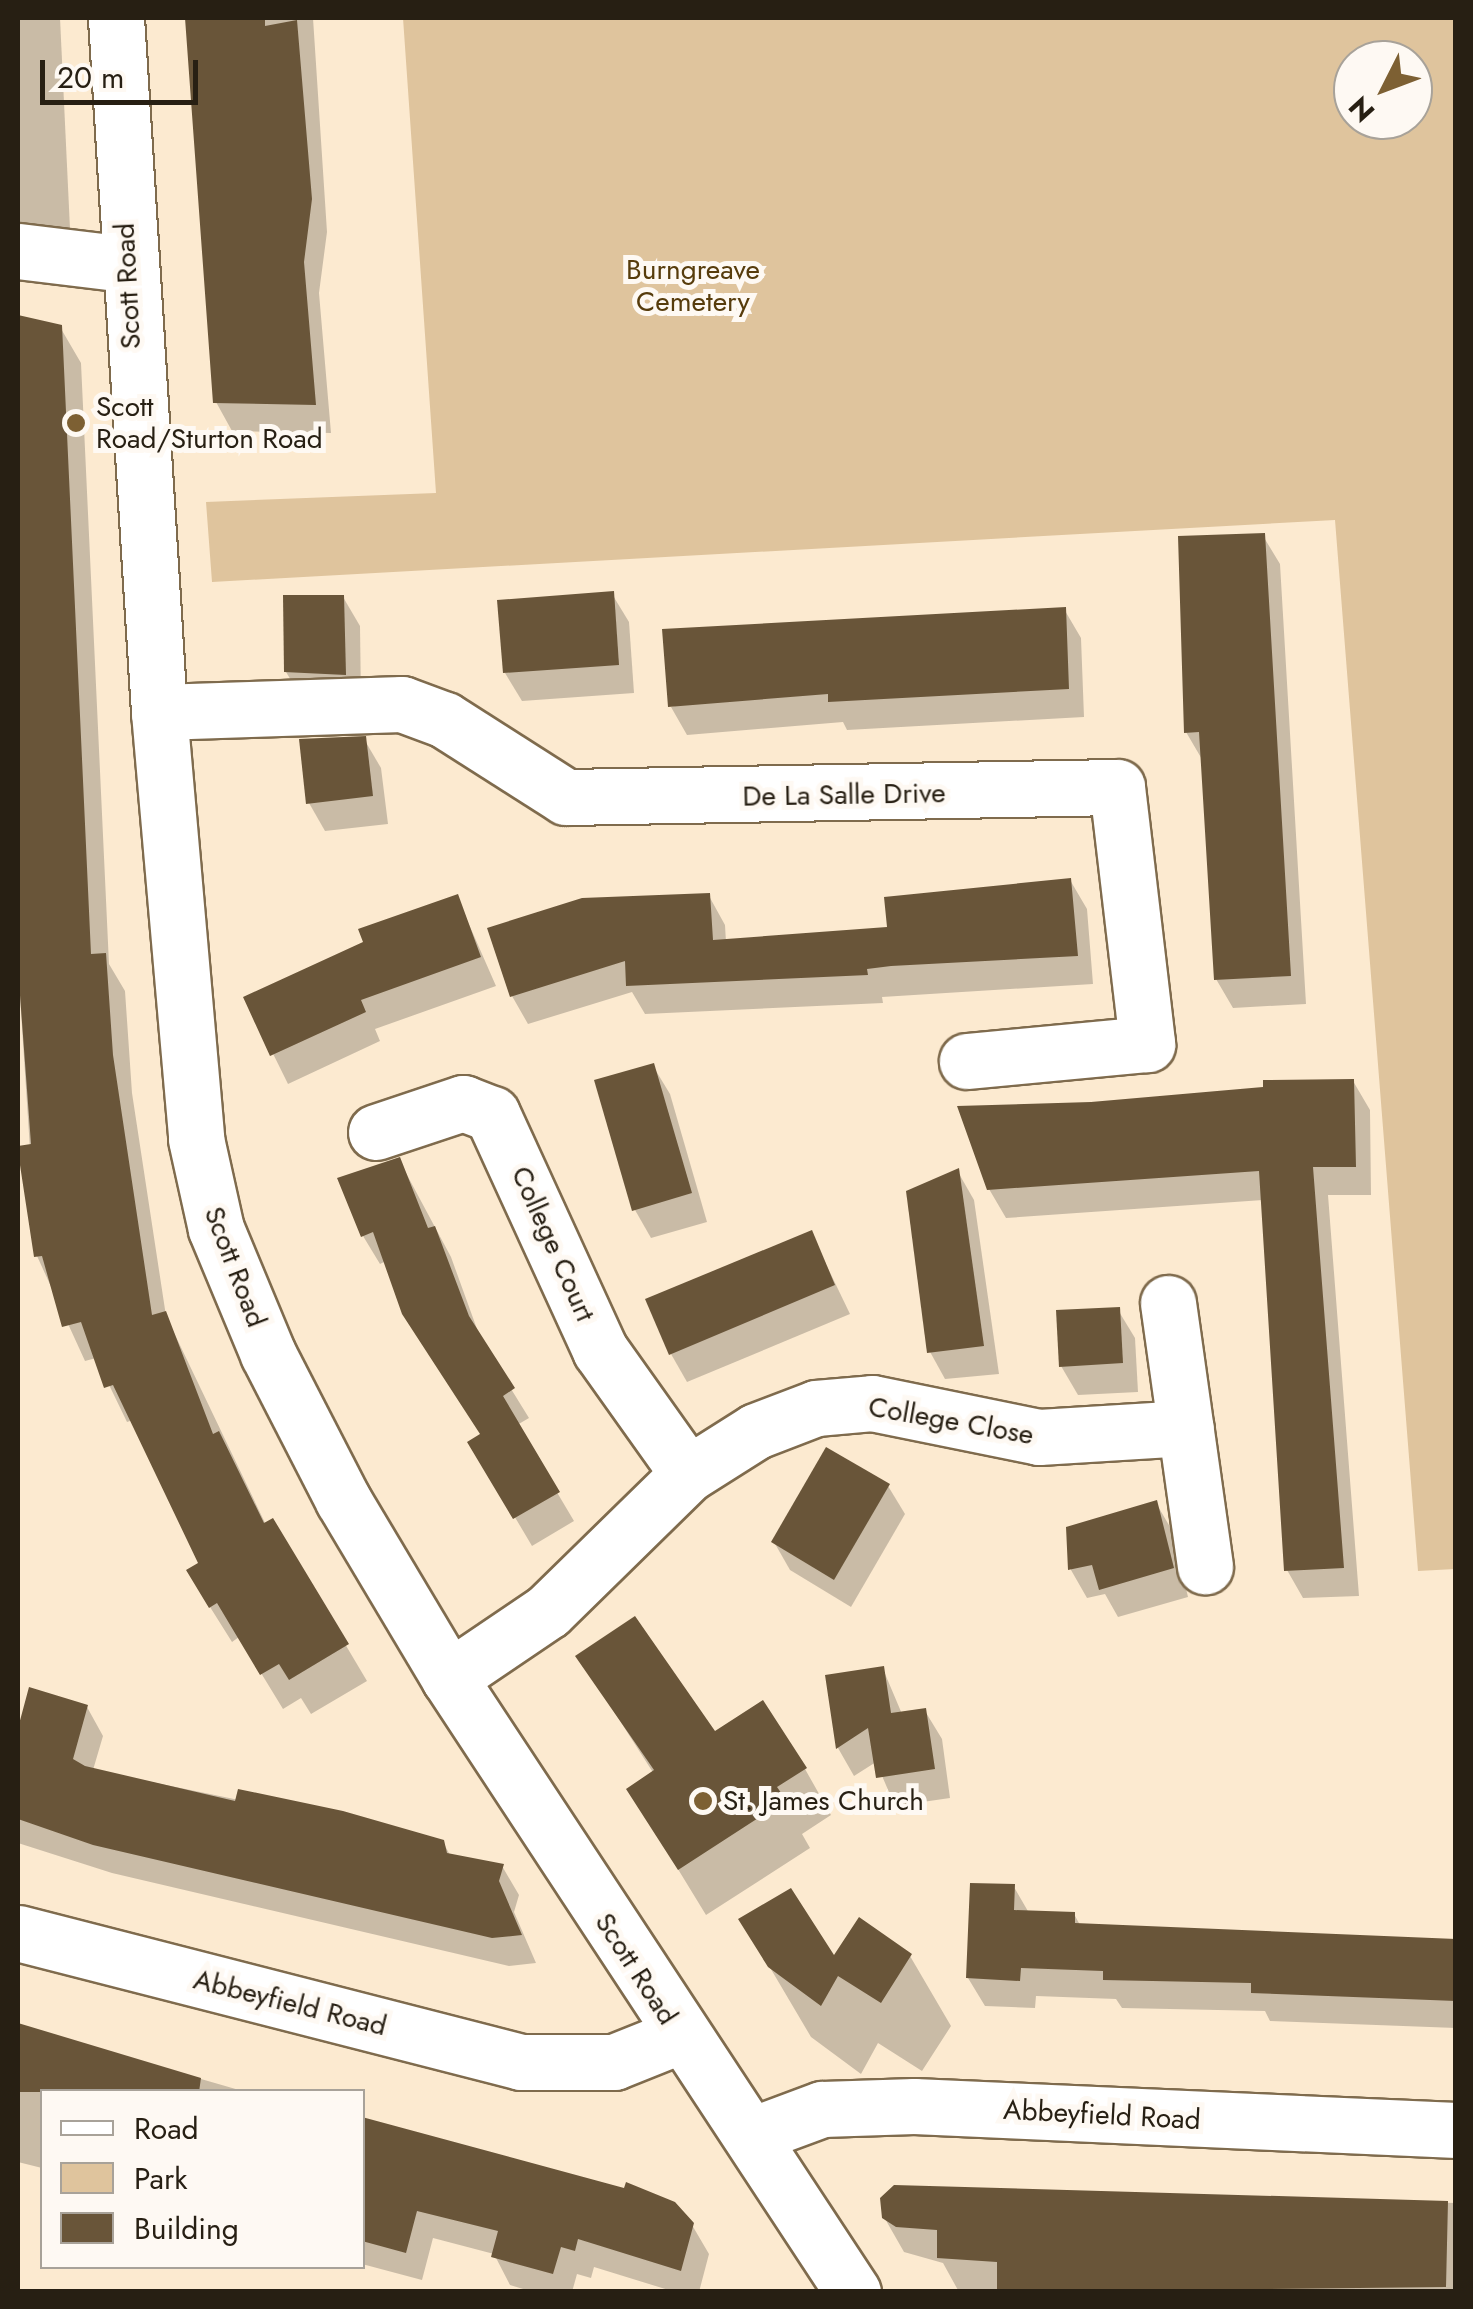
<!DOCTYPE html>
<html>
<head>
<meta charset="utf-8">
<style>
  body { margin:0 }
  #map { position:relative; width:1473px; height:2309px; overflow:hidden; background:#fcead0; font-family:Jost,sans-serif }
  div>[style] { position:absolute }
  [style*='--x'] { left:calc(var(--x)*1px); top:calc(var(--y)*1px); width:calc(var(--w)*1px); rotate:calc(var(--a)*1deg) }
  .green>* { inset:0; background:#dfc49d }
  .shadow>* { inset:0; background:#0003 }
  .building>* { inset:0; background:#695539 }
  .roads { filter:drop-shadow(2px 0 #7f6b4d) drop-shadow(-2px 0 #7f6b4d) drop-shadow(0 2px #7f6b4d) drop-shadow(0 -2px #7f6b4d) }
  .minor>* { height:55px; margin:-27.5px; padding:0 27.5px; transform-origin:27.5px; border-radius:27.5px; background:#fff }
  .dots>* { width:28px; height:28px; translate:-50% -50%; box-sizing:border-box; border:5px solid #fef9f3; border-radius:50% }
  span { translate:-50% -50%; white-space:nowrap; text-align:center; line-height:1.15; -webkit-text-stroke:10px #fef9f3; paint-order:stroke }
  .park-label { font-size:28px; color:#573c0c }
  .street-label { font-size:28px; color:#271f13 }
  .poi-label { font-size:28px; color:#271f13 }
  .left { translate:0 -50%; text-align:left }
  .frame { position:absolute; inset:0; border:20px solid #271f13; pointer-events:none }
  .legend { position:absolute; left:40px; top:2089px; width:325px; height:180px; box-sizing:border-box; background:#fef9f3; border:2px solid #a8a299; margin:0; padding:12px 18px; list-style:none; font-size:30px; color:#271f13 }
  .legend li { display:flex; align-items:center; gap:20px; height:50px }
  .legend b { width:50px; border:2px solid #a8a299 }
  .north { position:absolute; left:1333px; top:40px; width:100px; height:100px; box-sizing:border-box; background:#fef9f3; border:2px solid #a8a299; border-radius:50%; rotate:228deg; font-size:28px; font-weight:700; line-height:40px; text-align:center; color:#271f13 }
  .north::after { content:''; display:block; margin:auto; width:35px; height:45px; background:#7d6033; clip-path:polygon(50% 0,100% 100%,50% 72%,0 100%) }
  .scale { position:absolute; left:40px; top:60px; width:158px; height:45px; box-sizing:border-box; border:5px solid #271f13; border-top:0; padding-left:12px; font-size:30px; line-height:35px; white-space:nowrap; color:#271f13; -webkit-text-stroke:8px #fef9f3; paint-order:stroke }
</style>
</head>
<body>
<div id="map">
  <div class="green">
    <div style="clip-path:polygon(evenodd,403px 18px,1455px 18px,1455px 1569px,1418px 1571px,1335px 520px,212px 582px,206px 502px,436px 493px,403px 18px,1353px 60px,1413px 60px,1413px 120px,1353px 120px,1353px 60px)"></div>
  </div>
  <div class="shadow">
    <div style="clip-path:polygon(18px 18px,60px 18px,71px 250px,18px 247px)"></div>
    <div style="clip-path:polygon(188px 18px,313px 18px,327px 232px,319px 293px,331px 433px,232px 431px,216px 402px)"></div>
    <div style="clip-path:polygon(18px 318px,60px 327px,81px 363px,109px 964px,125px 991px,132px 1093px,166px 1316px,266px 1525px,272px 1521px,367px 1681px,311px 1714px,301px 1698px,283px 1709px,239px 1637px,232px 1642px,210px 1607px,202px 1564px,133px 1420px,127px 1422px,96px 1358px,85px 1361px,37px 1256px,18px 966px)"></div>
    <div style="clip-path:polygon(1263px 536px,1280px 564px,1306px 1004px,1233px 1008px,1216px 979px,1203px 761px,1186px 732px)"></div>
    <div style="clip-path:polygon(612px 594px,629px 622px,634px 693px,522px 701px,505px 673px)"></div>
    <div style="clip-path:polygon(343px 597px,360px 626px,361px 702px,303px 700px,286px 672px)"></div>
    <div style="clip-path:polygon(1064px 609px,1081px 638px,1084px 717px,847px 730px,843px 722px,687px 735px,671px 707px)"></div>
    <div style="clip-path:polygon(364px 739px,381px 768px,388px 824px,325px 831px,309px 803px)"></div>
    <div style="clip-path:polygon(1070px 880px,1087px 909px,1093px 984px,882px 997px,883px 1003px,645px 1014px,632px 992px,528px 1024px,512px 996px,709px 896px,725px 925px,726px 942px,890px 929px)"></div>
    <div style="clip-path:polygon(457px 897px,496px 986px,375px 1029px,380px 1041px,288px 1084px,246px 999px)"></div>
    <div style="clip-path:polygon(653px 1066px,670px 1094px,707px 1222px,651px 1238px,635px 1210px)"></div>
    <div style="clip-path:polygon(1353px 1081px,1370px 1110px,1371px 1195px,1328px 1195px,1359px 1596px,1303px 1598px,1287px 1570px,1263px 1200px,1006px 1218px,989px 1189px,1091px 1105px)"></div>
    <div style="clip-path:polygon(399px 1160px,451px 1257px,481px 1340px,529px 1418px,517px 1425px,574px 1521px,532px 1546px,471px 1443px,482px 1436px,386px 1261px,380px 1264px,363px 1236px)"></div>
    <div style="clip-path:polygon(958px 1172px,974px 1200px,999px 1374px,945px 1379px,929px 1350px)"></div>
    <div style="clip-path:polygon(811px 1233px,850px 1314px,687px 1382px,671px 1354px)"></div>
    <div style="clip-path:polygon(1118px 1310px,1135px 1338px,1138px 1392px,1078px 1395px,1061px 1366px)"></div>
    <div style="clip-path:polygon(888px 1486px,905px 1514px,851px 1607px,790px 1570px,774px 1542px)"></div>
    <div style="clip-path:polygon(1156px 1503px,1173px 1532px,1188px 1597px,1118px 1617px,1105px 1594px,1087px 1598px,1071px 1570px,1069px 1529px)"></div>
    <div style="clip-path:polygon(579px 1657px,714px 1735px,805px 1769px,831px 1815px,802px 1834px,810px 1848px,706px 1915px,629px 1789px,654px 1774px)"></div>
    <div style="clip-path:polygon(883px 1669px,902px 1714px,925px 1711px,942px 1739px,950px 1798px,895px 1806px,876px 1762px,854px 1776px,838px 1748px,828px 1677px)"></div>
    <div style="clip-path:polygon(31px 1691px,87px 1707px,103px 1736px,93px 1770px,443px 1842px,451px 1857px,502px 1866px,519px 1895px,514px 1912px,536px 1963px,509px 1966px,112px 1873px,18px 1843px,18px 1737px)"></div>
    <div style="clip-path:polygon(1014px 1887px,1029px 1913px,1074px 1914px,1080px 1925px,1456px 1940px,1456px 2028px,1270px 2021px,1265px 2011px,1122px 2008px,1116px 1999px,1036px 1996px,1035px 2008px,985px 2006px,968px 1978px)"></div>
    <div style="clip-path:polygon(742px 1920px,834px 1959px,910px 1956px,951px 2026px,922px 2071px,878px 2043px,861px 2074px,811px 2037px)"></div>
    <div style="clip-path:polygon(18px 2026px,246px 2092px,42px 2092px,42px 2168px,18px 2162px)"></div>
    <div style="clip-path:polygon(362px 2123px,692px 2225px,709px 2254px,699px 2292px,675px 2292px,594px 2267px,591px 2278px,577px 2274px,572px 2292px,533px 2292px,510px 2285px,494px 2254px,433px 2238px,422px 2280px,362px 2264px)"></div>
    <div style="clip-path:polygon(895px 2188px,1456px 2203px,1456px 2292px,959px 2292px,943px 2263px,904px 2252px,884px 2217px)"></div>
  </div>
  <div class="building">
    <div style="clip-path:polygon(185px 18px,265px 18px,265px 26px,297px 20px,312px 199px,304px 262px,316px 405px,213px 403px)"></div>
    <div style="clip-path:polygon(18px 315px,62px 325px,91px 954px,106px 953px,113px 1055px,152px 1315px,166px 1311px,213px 1434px,219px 1431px,264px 1523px,273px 1518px,349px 1644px,289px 1680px,279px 1664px,260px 1675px,217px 1603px,209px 1608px,186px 1570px,198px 1563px,113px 1385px,104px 1388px,81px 1322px,62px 1327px,42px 1256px,34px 1257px,18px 1152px,18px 1146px,31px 1144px,18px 968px)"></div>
    <div style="clip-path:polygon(1265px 533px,1291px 976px,1214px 980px,1199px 732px,1184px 733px,1178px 536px)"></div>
    <div style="clip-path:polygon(614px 591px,619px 665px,503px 673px,497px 600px)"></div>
    <div style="clip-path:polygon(283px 595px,344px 595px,346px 675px,284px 672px)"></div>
    <div style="clip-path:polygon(1066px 607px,1069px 689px,828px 702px,828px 694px,668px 707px,662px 629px)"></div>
    <div style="clip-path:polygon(366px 736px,373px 796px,306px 804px,299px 739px)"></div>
    <div style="clip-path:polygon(1071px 878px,1078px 956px,891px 966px,867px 969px,868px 975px,626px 986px,625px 961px,510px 997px,487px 928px,582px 898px,710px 893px,713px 940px,887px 927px,884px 897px)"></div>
    <div style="clip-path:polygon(458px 894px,481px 957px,361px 1000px,366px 1012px,270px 1056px,243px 997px,363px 942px,358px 929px)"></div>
    <div style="clip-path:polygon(654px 1063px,692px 1193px,632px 1211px,594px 1080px)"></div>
    <div style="clip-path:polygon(1354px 1079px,1356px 1167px,1313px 1167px,1344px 1568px,1284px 1571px,1259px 1171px,987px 1190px,957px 1106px,1091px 1102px,1263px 1087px,1263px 1080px)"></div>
    <div style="clip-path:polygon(400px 1157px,428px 1228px,435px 1226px,469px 1316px,515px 1388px,503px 1396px,560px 1492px,513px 1519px,467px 1442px,480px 1434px,402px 1314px,373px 1232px,361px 1237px,337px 1178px)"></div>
    <div style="clip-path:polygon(959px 1168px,984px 1346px,927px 1353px,906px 1191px)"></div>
    <div style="clip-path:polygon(812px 1230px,835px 1285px,669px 1355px,645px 1299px)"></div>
    <div style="clip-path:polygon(1120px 1307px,1123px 1363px,1059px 1367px,1056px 1310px)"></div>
    <div style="clip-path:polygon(826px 1447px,890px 1484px,834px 1580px,771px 1542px)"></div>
    <div style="clip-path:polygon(1157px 1500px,1174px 1568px,1099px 1590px,1092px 1565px,1068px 1570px,1066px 1527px)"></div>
    <div style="clip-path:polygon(635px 1616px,715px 1731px,763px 1700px,807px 1768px,777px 1787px,786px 1800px,678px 1870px,626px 1789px,654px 1770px,575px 1656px)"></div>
    <div style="clip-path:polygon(884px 1666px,891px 1713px,926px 1708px,935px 1769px,876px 1778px,868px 1728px,836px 1749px,825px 1675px)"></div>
    <div style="clip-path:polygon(29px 1687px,88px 1705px,73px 1759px,85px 1766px,235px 1801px,238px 1789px,343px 1811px,444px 1840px,447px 1853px,504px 1864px,499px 1881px,522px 1935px,492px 1938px,93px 1845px,18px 1819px,18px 1728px)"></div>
    <div style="clip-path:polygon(970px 1883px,1015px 1884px,1014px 1910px,1075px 1912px,1075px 1923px,1456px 1939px,1456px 2001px,1251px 1993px,1251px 1983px,1103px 1980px,1103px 1971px,1021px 1968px,1020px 1981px,966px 1978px)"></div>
    <div style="clip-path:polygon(791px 1888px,834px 1955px,859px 1917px,912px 1954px,881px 2003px,838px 1976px,821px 2006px,768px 1967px,738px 1919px)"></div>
    <div style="clip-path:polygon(18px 2023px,201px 2078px,199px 2092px,18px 2092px)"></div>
    <div style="clip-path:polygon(362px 2117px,624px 2188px,626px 2182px,675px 2202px,694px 2223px,681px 2271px,578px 2239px,575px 2251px,561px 2247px,553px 2274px,491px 2257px,498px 2231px,417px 2211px,406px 2253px,362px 2241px)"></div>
    <div style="clip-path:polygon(894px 2185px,1448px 2201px,1446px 2287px,997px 2292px,997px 2262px,937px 2258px,937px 2230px,896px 2227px,882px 2218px,880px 2198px)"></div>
  </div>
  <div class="roads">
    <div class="minor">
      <div style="--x:116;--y:18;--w:695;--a:86.45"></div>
      <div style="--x:159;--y:712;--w:429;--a:85"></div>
      <div style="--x:196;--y:1139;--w:92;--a:77.5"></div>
      <div style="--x:216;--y:1229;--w:135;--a:67.4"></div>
      <div style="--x:268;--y:1354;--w:164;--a:62.8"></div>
      <div style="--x:343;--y:1500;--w:207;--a:59.2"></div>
      <div style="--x:449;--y:1678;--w:735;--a:56.66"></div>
      <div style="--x:18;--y:251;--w:109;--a:6.9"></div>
      <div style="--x:159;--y:712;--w:243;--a:-1.9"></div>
      <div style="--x:402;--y:704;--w:46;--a:20.4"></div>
      <div style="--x:445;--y:720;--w:143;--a:32.5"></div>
      <div style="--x:566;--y:797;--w:551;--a:-1.04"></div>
      <div style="--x:1117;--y:787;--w:259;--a:83.3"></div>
      <div style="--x:1147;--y:1044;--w:181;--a:174.6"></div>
      <div style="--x:376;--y:1132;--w:92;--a:-18.4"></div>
      <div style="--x:463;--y:1103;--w:31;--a:21"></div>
      <div style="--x:492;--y:1114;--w:260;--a:65.4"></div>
      <div style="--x:600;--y:1350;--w:152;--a:54.6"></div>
      <div style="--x:1168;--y:1303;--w:266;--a:82"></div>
      <div style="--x:449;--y:1678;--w:120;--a:-34.1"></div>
      <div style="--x:548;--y:1611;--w:196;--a:-44.4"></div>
      <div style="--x:688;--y:1474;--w:80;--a:-32.3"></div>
      <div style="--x:756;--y:1431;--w:64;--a:-21"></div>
      <div style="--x:816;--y:1408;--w:56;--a:-5.1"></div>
      <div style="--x:872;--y:1403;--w:170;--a:11.5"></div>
      <div style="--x:1039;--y:1437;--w:147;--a:-3.5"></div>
      <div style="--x:18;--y:1933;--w:519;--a:14.38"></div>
      <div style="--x:521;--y:2062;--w:93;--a:0"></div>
      <div style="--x:614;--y:2062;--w:70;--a:-21.8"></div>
      <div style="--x:752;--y:2135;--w:75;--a:-20.4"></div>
      <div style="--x:822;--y:2109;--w:92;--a:-1.9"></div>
      <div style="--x:914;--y:2106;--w:543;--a:2.54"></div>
    </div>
  </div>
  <div class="dots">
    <div style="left:76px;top:423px;background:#7d6033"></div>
    <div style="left:703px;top:1801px;background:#7d6033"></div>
  </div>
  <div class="park-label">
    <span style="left:693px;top:286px">Burngreave<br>Cemetery</span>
  </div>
  <div class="street-label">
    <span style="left:128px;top:286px;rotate:-93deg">Scott Road</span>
    <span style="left:844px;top:795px;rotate:-1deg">De La Salle Drive</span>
    <span style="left:553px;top:1244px;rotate:66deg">College Court</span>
    <span style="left:235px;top:1267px;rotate:69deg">Scott Road</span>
    <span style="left:951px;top:1421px;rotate:10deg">College Close</span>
    <span style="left:636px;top:1969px;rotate:57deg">Scott Road</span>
    <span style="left:290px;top:2003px;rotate:14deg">Abbeyfield Road</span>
    <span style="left:1102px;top:2115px;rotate:3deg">Abbeyfield Road</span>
  </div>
  <div class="poi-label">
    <span class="left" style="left:96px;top:423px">Scott<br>Road/Sturton Road</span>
    <span class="left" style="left:723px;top:1801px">St. James Church</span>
  </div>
  <div class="frame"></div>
  <ul class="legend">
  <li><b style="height:12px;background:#fff"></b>Road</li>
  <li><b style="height:28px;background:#dfc49d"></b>Park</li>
  <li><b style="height:28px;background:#695539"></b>Building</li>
  </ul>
  <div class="north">N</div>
  <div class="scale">20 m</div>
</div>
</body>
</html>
